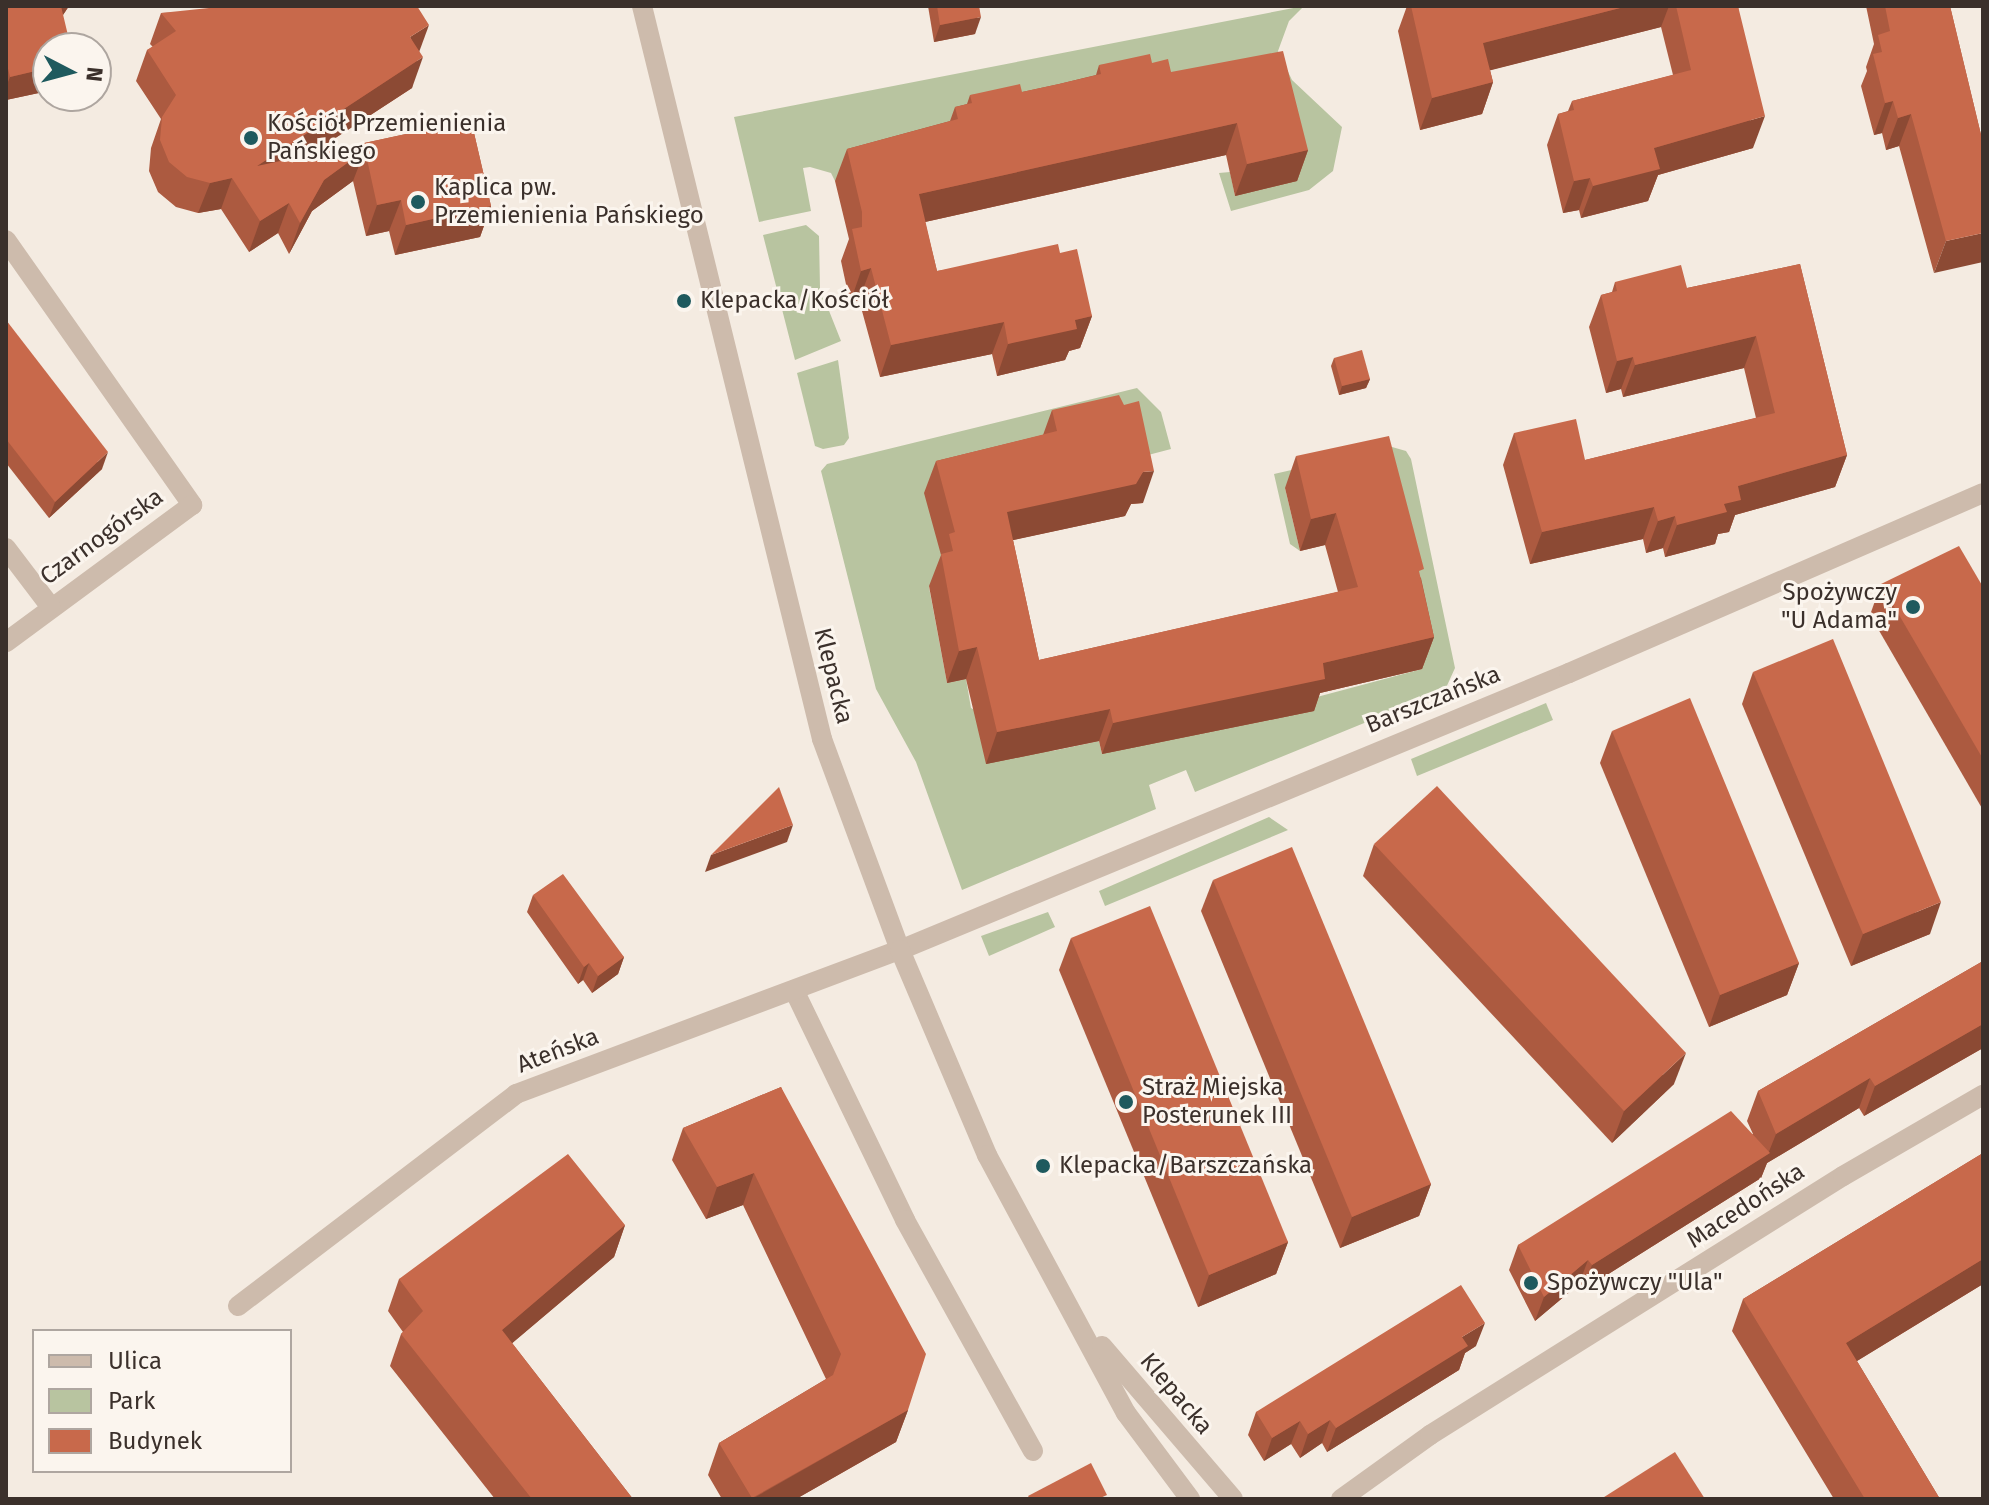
<!DOCTYPE html>
<html>
<head>
<meta charset="utf-8">
<style>
  body { margin:0 }
  #map { position:relative; width:1989px; height:1505px; overflow:hidden; background:#f4ebe1; font-family:"Fira Sans",sans-serif }
  div>[style] { position:absolute }
  [style*='--x'] { left:calc(var(--x)*1px); top:calc(var(--y)*1px); width:calc(var(--w)*1px); rotate:calc(var(--a)*1deg) }
  .green>* { inset:0; background:#b8c4a0 }
  .minor>* { height:20px; margin:-10px; padding:0 10px; transform-origin:10px; border-radius:10px; background:#cdbbac }
  .tertiary>* { height:20px; margin:-10px; padding:0 10px; transform-origin:10px; border-radius:10px; background:#cdbbac }
  .wall>* { inset:0; background:#ac5a40 }
  .shaded-wall>* { inset:0; background:#8c4a34 }
  .building>* { inset:0; background:#c8694b }
  .dots>* { width:22px; height:22px; translate:-50% -50%; box-sizing:border-box; border:4px solid #fbf5ee; border-radius:50% }
  span { translate:-50% -50%; white-space:nowrap; text-align:center; line-height:1.15; -webkit-text-stroke:6px #fbf5ee; paint-order:stroke }
  .poi-label { font-size:24px; color:#3b302b }
  .left { translate:0 -50%; text-align:left }
  .right { translate:-100% -50%; text-align:right }
  .street-label { font-size:24px; color:#3b302b }
  .frame { position:absolute; inset:0; border:8px solid #3b302b; pointer-events:none }
  .legend { position:absolute; left:32px; top:1329px; width:260px; height:144px; box-sizing:border-box; background:#fbf5ee; border:2px solid #aea6a0; margin:0; padding:10px 14px; list-style:none; font-size:24px; color:#3b302b }
  .legend li { display:flex; align-items:center; gap:16px; height:40px }
  .legend b { width:40px; border:2px solid #aea6a0 }
  .north { position:absolute; left:32px; top:32px; width:80px; height:80px; box-sizing:border-box; background:#fbf5ee; border:2px solid #aea6a0; border-radius:50%; rotate:96deg; font-size:22px; font-weight:700; line-height:32px; text-align:center; color:#3b302b }
  .north::after { content:''; display:block; margin:auto; width:28px; height:36px; background:#1f5a5e; clip-path:polygon(50% 0,100% 100%,50% 72%,0 100%) }
</style>
</head>
<body>
<div id="map">
  <div class="green">
    <div style="clip-path:polygon(1304px 6px,1289px 21px,1278px 51px,1292px 80px,1342px 127px,1333px 171px,1309px 190px,1231px 211px,1219px 173px,1230px 172px,1235px 196px,1289px 146px,899px 166px,835px 181px,831px 173px,810px 167px,803px 168px,811px 211px,759px 222px,734px 117px)"></div>
    <div style="clip-path:polygon(806px 225px,819px 236px,820px 288px,841px 341px,795px 360px,763px 235px)"></div>
    <div style="clip-path:polygon(838px 360px,849px 438px,844px 445px,823px 449px,815px 446px,797px 373px)"></div>
    <div style="clip-path:polygon(1137px 388px,1161px 412px,1171px 449px,1133px 459px,943px 564px,929px 587px,947px 683px,966px 679px,971px 708px,1052px 751px,1099px 741px,1102px 754px,1422px 669px,1285px 488px,1300px 551px,1290px 544px,1274px 474px,1392px 447px,1406px 451px,1411px 459px,1455px 668px,1445px 690px,1195px 792px,1186px 770px,1149px 785px,1156px 809px,962px 890px,916px 762px,876px 689px,821px 471px,827px 464px)"></div>
    <div style="clip-path:polygon(1546px 703px,1553px 720px,1417px 776px,1411px 759px)"></div>
    <div style="clip-path:polygon(1269px 817px,1288px 830px,1105px 906px,1099px 891px)"></div>
    <div style="clip-path:polygon(1048px 912px,1055px 927px,989px 956px,981px 936px)"></div>
  </div>
  <div class="minor">
    <div style="--x:6;--y:240;--w:324;--a:54.9"></div>
    <div style="--x:192;--y:505;--w:231;--a:143.6"></div>
    <div style="--x:6;--y:548;--w:73;--a:52.8"></div>
    <div style="--x:794;--y:990;--w:255;--a:64.2"></div>
    <div style="--x:905;--y:1220;--w:264;--a:61"></div>
    <div style="--x:238;--y:1306;--w:350;--a:-37.3"></div>
    <div style="--x:516;--y:1094;--w:410;--a:-20.6"></div>
    <div style="--x:900;--y:950;--w:724;--a:-22.49"></div>
    <div style="--x:1569;--y:673;--w:451;--a:-23.5"></div>
    <div style="--x:1341;--y:1499;--w:110;--a:-35.7"></div>
    <div style="--x:1430;--y:1435;--w:487;--a:-32.1"></div>
    <div style="--x:1843;--y:1176;--w:162;--a:-30.1"></div>
  </div>
  <div class="tertiary">
    <div style="--x:642;--y:6;--w:755;--a:76.2"></div>
    <div style="--x:822;--y:739;--w:225;--a:69.7"></div>
    <div style="--x:900;--y:950;--w:223;--a:67"></div>
    <div style="--x:987;--y:1155;--w:293;--a:61.7"></div>
    <div style="--x:1126;--y:1413;--w:107;--a:53.3"></div>
    <div style="--x:1102;--y:1346;--w:201;--a:49.4"></div>
  </div>
  <div class="wall">
    <div style="clip-path:polygon(6px 6px,69px 6px,63px 15px,48px 48px,48px 91px,6px 100px)"></div>
    <div style="clip-path:polygon(928px 6px,979px 6px,975px 34px,934px 42px)"></div>
    <div style="clip-path:polygon(1407px 6px,1738px 6px,1753px 148px,1658px 175px,1648px 201px,1581px 218px,1579px 210px,1563px 213px,1547px 145px,1558px 114px,1568px 111px,1572px 101px,1673px 75px,1661px 27px,1490px 70px,1493px 82px,1482px 114px,1420px 130px,1398px 31px)"></div>
    <div style="clip-path:polygon(1866px 6px,1950px 6px,1983px 143px,1934px 273px,1899px 146px,1886px 150px,1882px 133px,1874px 135px,1861px 86px,1867px 71px,1866px 67px,1874px 44px)"></div>
    <div style="clip-path:polygon(276px 8px,419px 52px,412px 88px,309px 155px,471px 120px,491px 206px,480px 237px,395px 255px,389px 231px,366px 236px,353px 181px,312px 211px,289px 254px,278px 233px,249px 252px,221px 209px,198px 213px,176px 207px,158px 192px,149px 171px,151px 148px,161px 119px,136px 81px,147px 50px,153px 47px,150px 44px,161px 13px)"></div>
    <div style="clip-path:polygon(1152px 63px,1171px 72px,1308px 150px,1297px 181px,1235px 196px,1226px 155px,925px 222px,937px 271px,1060px 253px,1092px 316px,1080px 348px,1069px 351px,1065px 360px,997px 376px,992px 354px,880px 377px,859px 300px,850px 303px,841px 261px,849px 239px,835px 181px,847px 149px,950px 121px,955px 107px,967px 104px,970px 95px,1022px 92px,1059px 84px,1096px 75px,1099px 65px)"></div>
    <div style="clip-path:polygon(1800px 264px,1847px 455px,1835px 487px,1735px 515px,1729px 532px,1718px 534px,1715px 544px,1665px 557px,1663px 548px,1646px 553px,1643px 539px,1530px 564px,1503px 465px,1514px 433px,1585px 460px,1756px 418px,1744px 368px,1623px 397px,1621px 389px,1606px 393px,1589px 327px,1601px 295px,1612px 292px,1615px 282px,1687px 288px)"></div>
    <div style="clip-path:polygon(6px 320px,102px 469px,49px 518px,6px 463px)"></div>
    <div style="clip-path:polygon(1334px 358px,1370px 379px,1366px 388px,1339px 395px,1331px 366px)"></div>
    <div style="clip-path:polygon(1052px 410px,1143px 503px,1131px 504px,1125px 516px,1013px 540px,1039px 660px,1338px 592px,1325px 545px,1300px 551px,1285px 488px,1296px 456px,1421px 578px,1434px 637px,1422px 669px,1320px 693px,1314px 711px,1102px 754px,1099px 741px,986px 764px,966px 679px,947px 683px,929px 586px,941px 555px,924px 493px,936px 461px,1043px 435px)"></div>
    <div style="clip-path:polygon(1881px 584px,1983px 587px,1983px 810px,1870px 615px)"></div>
    <div style="clip-path:polygon(1753px 672px,1930px 934px,1851px 966px,1742px 704px)"></div>
    <div style="clip-path:polygon(1612px 731px,1799px 963px,1787px 995px,1709px 1027px,1600px 763px)"></div>
    <div style="clip-path:polygon(1374px 844px,1674px 1084px,1612px 1143px,1363px 876px)"></div>
    <div style="clip-path:polygon(1213px 880px,1431px 1184px,1419px 1216px,1340px 1248px,1201px 911px)"></div>
    <div style="clip-path:polygon(533px 895px,624px 957px,618px 974px,592px 993px,583px 980px,578px 984px,527px 912px)"></div>
    <div style="clip-path:polygon(1071px 938px,1288px 1242px,1276px 1274px,1198px 1307px,1059px 970px)"></div>
    <div style="clip-path:polygon(1983px 961px,1983px 1048px,1864px 1116px,1859px 1108px,1767px 1163px,1761px 1178px,1583px 1290px,1579px 1284px,1535px 1321px,1509px 1270px,1518px 1245px,1753px 1134px,1747px 1121px,1758px 1091px)"></div>
    <div style="clip-path:polygon(781px 1087px,908px 1410px,896px 1442px,796px 1499px,722px 1499px,708px 1475px,719px 1443px,826px 1379px,743px 1205px,706px 1219px,672px 1160px,683px 1128px)"></div>
    <div style="clip-path:polygon(1983px 1153px,1983px 1284px,1857px 1361px,1940px 1499px,1834px 1499px,1732px 1331px,1743px 1299px)"></div>
    <div style="clip-path:polygon(625px 1225px,614px 1257px,512px 1343px,633px 1499px,495px 1499px,390px 1366px,401px 1334px,403px 1332px,388px 1311px,399px 1279px)"></div>
    <div style="clip-path:polygon(1476px 1346px,1465px 1353px,1459px 1370px,1327px 1452px,1322px 1443px,1300px 1458px,1291px 1444px,1264px 1461px,1248px 1435px,1256px 1412px)"></div>
  </div>
  <div class="shaded-wall">
    <div style="clip-path:polygon(61px 6px,69px 6px,52px 31px)"></div>
    <div style="clip-path:polygon(1628px 6px,1669px 6px,1661px 27px,1472px 75px,1483px 43px)"></div>
    <div style="clip-path:polygon(981px 17px,975px 34px,934px 42px,940px 25px)"></div>
    <div style="clip-path:polygon(429px 25px,418px 55px,410px 37px)"></div>
    <div style="clip-path:polygon(423px 57px,412px 88px,245px 197px,257px 166px)"></div>
    <div style="clip-path:polygon(48px 68px,48px 91px,6px 100px,6px 87px,10px 77px)"></div>
    <div style="clip-path:polygon(1493px 82px,1482px 114px,1420px 130px,1432px 98px)"></div>
    <div style="clip-path:polygon(1893px 101px,1882px 133px,1874px 135px,1885px 103px)"></div>
    <div style="clip-path:polygon(1911px 114px,1899px 146px,1886px 150px,1898px 118px)"></div>
    <div style="clip-path:polygon(1765px 116px,1753px 148px,1658px 175px,1648px 201px,1581px 218px,1593px 186px,1654px 148px)"></div>
    <div style="clip-path:polygon(1237px 123px,1226px 155px,907px 226px,919px 194px)"></div>
    <div style="clip-path:polygon(365px 150px,353px 181px,312px 211px,289px 254px,300px 223px,324px 180px)"></div>
    <div style="clip-path:polygon(1308px 150px,1297px 181px,1235px 196px,1247px 164px)"></div>
    <div style="clip-path:polygon(232px 178px,221px 209px,198px 213px,210px 183px)"></div>
    <div style="clip-path:polygon(1590px 178px,1579px 210px,1563px 213px,1574px 181px)"></div>
    <div style="clip-path:polygon(401px 200px,389px 231px,366px 236px,377px 205px)"></div>
    <div style="clip-path:polygon(289px 203px,278px 233px,249px 252px,260px 221px)"></div>
    <div style="clip-path:polygon(491px 206px,480px 237px,395px 255px,406px 225px)"></div>
    <div style="clip-path:polygon(1983px 233px,1983px 262px,1934px 273px,1946px 241px)"></div>
    <div style="clip-path:polygon(871px 268px,859px 300px,850px 303px,861px 271px)"></div>
    <div style="clip-path:polygon(1092px 316px,1080px 348px,1069px 351px,1065px 360px,997px 376px,1008px 344px,1075px 320px)"></div>
    <div style="clip-path:polygon(1004px 322px,992px 354px,880px 377px,891px 345px)"></div>
    <div style="clip-path:polygon(1756px 336px,1744px 368px,1623px 397px,1635px 365px)"></div>
    <div style="clip-path:polygon(1633px 357px,1621px 389px,1606px 393px,1617px 361px)"></div>
    <div style="clip-path:polygon(1370px 379px,1366px 388px,1339px 395px,1342px 386px)"></div>
    <div style="clip-path:polygon(108px 452px,102px 469px,49px 518px,55px 502px)"></div>
    <div style="clip-path:polygon(1847px 455px,1835px 487px,1735px 515px,1729px 532px,1718px 534px,1715px 544px,1665px 557px,1677px 525px,1724px 504px,1738px 486px)"></div>
    <div style="clip-path:polygon(1154px 471px,1143px 503px,1131px 504px,1125px 516px,995px 544px,1007px 512px,1143px 472px)"></div>
    <div style="clip-path:polygon(1654px 507px,1643px 539px,1530px 564px,1542px 532px)"></div>
    <div style="clip-path:polygon(1336px 513px,1325px 545px,1300px 551px,1311px 519px)"></div>
    <div style="clip-path:polygon(1675px 516px,1663px 548px,1646px 553px,1658px 521px)"></div>
    <div style="clip-path:polygon(1434px 637px,1422px 669px,1320px 693px,1314px 711px,1102px 754px,1113px 723px,1323px 663px)"></div>
    <div style="clip-path:polygon(977px 647px,966px 679px,947px 683px,959px 651px)"></div>
    <div style="clip-path:polygon(1110px 709px,1099px 741px,986px 764px,997px 732px)"></div>
    <div style="clip-path:polygon(793px 825px,787px 842px,705px 872px,711px 855px)"></div>
    <div style="clip-path:polygon(1941px 902px,1930px 934px,1851px 966px,1863px 934px)"></div>
    <div style="clip-path:polygon(624px 957px,618px 974px,592px 993px,598px 976px)"></div>
    <div style="clip-path:polygon(589px 963px,583px 980px,578px 984px,584px 967px)"></div>
    <div style="clip-path:polygon(1799px 963px,1787px 995px,1709px 1027px,1720px 995px)"></div>
    <div style="clip-path:polygon(1983px 1024px,1983px 1048px,1864px 1116px,1875px 1086px)"></div>
    <div style="clip-path:polygon(1686px 1053px,1674px 1084px,1612px 1143px,1624px 1111px)"></div>
    <div style="clip-path:polygon(1870px 1078px,1859px 1108px,1767px 1163px,1761px 1178px,1583px 1290px,1592px 1265px,1768px 1154px,1776px 1134px)"></div>
    <div style="clip-path:polygon(754px 1173px,743px 1205px,706px 1219px,717px 1187px)"></div>
    <div style="clip-path:polygon(1431px 1184px,1419px 1216px,1340px 1248px,1352px 1217px)"></div>
    <div style="clip-path:polygon(625px 1225px,614px 1257px,490px 1362px,502px 1330px)"></div>
    <div style="clip-path:polygon(1288px 1242px,1276px 1274px,1198px 1307px,1209px 1275px)"></div>
    <div style="clip-path:polygon(1983px 1259px,1983px 1284px,1834px 1375px,1846px 1343px)"></div>
    <div style="clip-path:polygon(1588px 1260px,1579px 1284px,1535px 1321px,1544px 1297px)"></div>
    <div style="clip-path:polygon(1485px 1323px,1476px 1346px,1465px 1353px,1459px 1370px,1327px 1452px,1336px 1428px,1462px 1337px)"></div>
    <div style="clip-path:polygon(908px 1410px,896px 1442px,796px 1499px,752px 1499px)"></div>
    <div style="clip-path:polygon(1330px 1420px,1322px 1443px,1300px 1458px,1308px 1434px)"></div>
    <div style="clip-path:polygon(1300px 1421px,1291px 1444px,1264px 1461px,1272px 1438px)"></div>
  </div>
  <div class="building">
    <div style="clip-path:polygon(6px 6px,61px 6px,71px 48px,48px 48px,48px 68px,10px 77px,6px 60px)"></div>
    <div style="clip-path:polygon(213px 6px,274px 6px,276px 8px,301px 8px,304px 6px,417px 6px,429px 25px,410px 37px,423px 57px,257px 166px,471px 120px,491px 206px,406px 225px,401px 200px,377px 205px,365px 150px,324px 180px,300px 223px,289px 203px,260px 221px,232px 178px,210px 183px,187px 177px,169px 162px,160px 140px,162px 117px,176px 95px,147px 50px,176px 31px,161px 13px,209px 8px)"></div>
    <div style="clip-path:polygon(937px 6px,979px 6px,981px 17px,940px 25px)"></div>
    <div style="clip-path:polygon(1411px 6px,1628px 6px,1483px 43px,1493px 82px,1432px 98px)"></div>
    <div style="clip-path:polygon(1676px 6px,1738px 6px,1765px 116px,1654px 148px,1660px 169px,1593px 186px,1590px 178px,1574px 181px,1558px 114px,1574px 110px,1572px 101px,1691px 70px)"></div>
    <div style="clip-path:polygon(1885px 6px,1950px 6px,1983px 143px,1983px 233px,1946px 241px,1911px 114px,1898px 118px,1893px 101px,1885px 103px,1873px 54px,1882px 52px,1878px 35px,1890px 31px)"></div>
    <div style="clip-path:polygon(1283px 51px,1308px 150px,1247px 164px,1237px 123px,919px 194px,937px 271px,1058px 244px,1060px 253px,1077px 249px,1092px 316px,1075px 320px,1077px 329px,1008px 344px,1004px 322px,891px 345px,871px 268px,861px 271px,852px 229px,862px 227px,862px 212px,847px 149px,958px 119px,955px 107px,972px 103px,970px 95px,1020px 84px,1022px 92px,1059px 84px,1101px 74px,1099px 65px,1150px 54px,1152px 63px,1168px 59px,1171px 72px)"></div>
    <div style="clip-path:polygon(1800px 264px,1847px 455px,1738px 486px,1741px 500px,1724px 504px,1727px 512px,1677px 525px,1675px 516px,1658px 521px,1654px 507px,1542px 532px,1514px 433px,1576px 419px,1585px 460px,1775px 413px,1756px 336px,1635px 365px,1633px 357px,1617px 361px,1601px 295px,1617px 291px,1615px 282px,1681px 265px,1687px 288px)"></div>
    <div style="clip-path:polygon(6px 320px,108px 452px,55px 502px,6px 439px)"></div>
    <div style="clip-path:polygon(1362px 350px,1370px 379px,1342px 386px,1334px 358px)"></div>
    <div style="clip-path:polygon(1119px 395px,1124px 405px,1139px 401px,1154px 471px,1143px 472px,1136px 484px,1007px 512px,1039px 660px,1358px 587px,1336px 513px,1311px 519px,1296px 456px,1389px 436px,1424px 569px,1419px 571px,1434px 637px,1323px 663px,1325px 679px,1113px 723px,1110px 709px,997px 732px,977px 647px,959px 651px,941px 554px,953px 551px,949px 534px,955px 532px,936px 461px,1057px 431px,1052px 410px)"></div>
    <div style="clip-path:polygon(1959px 546px,1983px 587px,1983px 759px,1881px 584px)"></div>
    <div style="clip-path:polygon(1833px 639px,1941px 902px,1863px 934px,1753px 672px)"></div>
    <div style="clip-path:polygon(1690px 698px,1799px 963px,1720px 995px,1612px 731px)"></div>
    <div style="clip-path:polygon(1437px 786px,1686px 1053px,1624px 1111px,1374px 844px)"></div>
    <div style="clip-path:polygon(779px 787px,793px 825px,711px 855px)"></div>
    <div style="clip-path:polygon(1292px 847px,1431px 1184px,1352px 1217px,1213px 880px)"></div>
    <div style="clip-path:polygon(563px 874px,624px 957px,598px 976px,589px 963px,584px 967px,533px 895px)"></div>
    <div style="clip-path:polygon(1150px 906px,1288px 1242px,1209px 1275px,1071px 938px)"></div>
    <div style="clip-path:polygon(1983px 961px,1983px 1024px,1875px 1086px,1870px 1078px,1776px 1134px,1758px 1091px)"></div>
    <div style="clip-path:polygon(781px 1087px,926px 1354px,908px 1410px,752px 1498px,719px 1443px,833px 1375px,841px 1354px,754px 1173px,717px 1187px,683px 1128px)"></div>
    <div style="clip-path:polygon(1731px 1111px,1770px 1153px,1592px 1265px,1588px 1260px,1544px 1297px,1518px 1245px)"></div>
    <div style="clip-path:polygon(1983px 1153px,1983px 1259px,1846px 1343px,1940px 1499px,1865px 1499px,1743px 1299px)"></div>
    <div style="clip-path:polygon(568px 1154px,625px 1225px,502px 1330px,633px 1499px,532px 1499px,401px 1334px,423px 1311px,399px 1279px)"></div>
    <div style="clip-path:polygon(1461px 1285px,1485px 1323px,1462px 1337px,1468px 1346px,1336px 1428px,1330px 1420px,1308px 1434px,1300px 1421px,1272px 1438px,1256px 1412px)"></div>
    <div style="clip-path:polygon(1675px 1452px,1705px 1499px,1601px 1499px)"></div>
    <div style="clip-path:polygon(1091px 1463px,1107px 1495px,1098px 1499px,1030px 1499px,1028px 1496px)"></div>
  </div>
  <div class="dots">
    <div style="left:251px;top:138px;background:#1f5a5e"></div>
    <div style="left:418px;top:202px;background:#1f5a5e"></div>
    <div style="left:684px;top:301px;background:#1f5a5e"></div>
    <div style="left:1913px;top:607px;background:#1f5a5e"></div>
    <div style="left:1126px;top:1102px;background:#1f5a5e"></div>
    <div style="left:1043px;top:1166px;background:#1f5a5e"></div>
    <div style="left:1531px;top:1283px;background:#1f5a5e"></div>
  </div>
  <div class="poi-label">
    <span class="left" style="left:267px;top:138px">Kościół Przemienienia<br>Pańskiego</span>
    <span class="left" style="left:434px;top:202px">Kaplica pw.<br>Przemienienia Pańskiego</span>
    <span class="left" style="left:700px;top:301px">Klepacka/Kościół</span>
    <span class="right" style="left:1897px;top:607px">Spożywczy<br>"U Adama"</span>
    <span class="left" style="left:1142px;top:1102px">Straż Miejska<br>Posterunek III</span>
    <span class="left" style="left:1059px;top:1166px">Klepacka/Barszczańska</span>
    <span class="left" style="left:1547px;top:1283px">Spożywczy "Ula"</span>
  </div>
  <div class="street-label">
    <span style="left:102px;top:537px;rotate:-36deg">Czarnogórska</span>
    <span style="left:833px;top:676px;rotate:76deg">Klepacka</span>
    <span style="left:1433px;top:700px;rotate:-22deg">Barszczańska</span>
    <span style="left:558px;top:1051px;rotate:-21deg">Ateńska</span>
    <span style="left:1746px;top:1206px;rotate:-33deg">Macedońska</span>
    <span style="left:1176px;top:1394px;rotate:50deg">Klepacka</span>
  </div>
  <div class="frame"></div>
  <ul class="legend">
  <li><b style="height:10px;background:#cdbbac"></b>Ulica</li>
  <li><b style="height:22px;background:#b8c4a0"></b>Park</li>
  <li><b style="height:22px;background:#c8694b"></b>Budynek</li>
  </ul>
  <div class="north">N</div>
</div>
</body>
</html>
